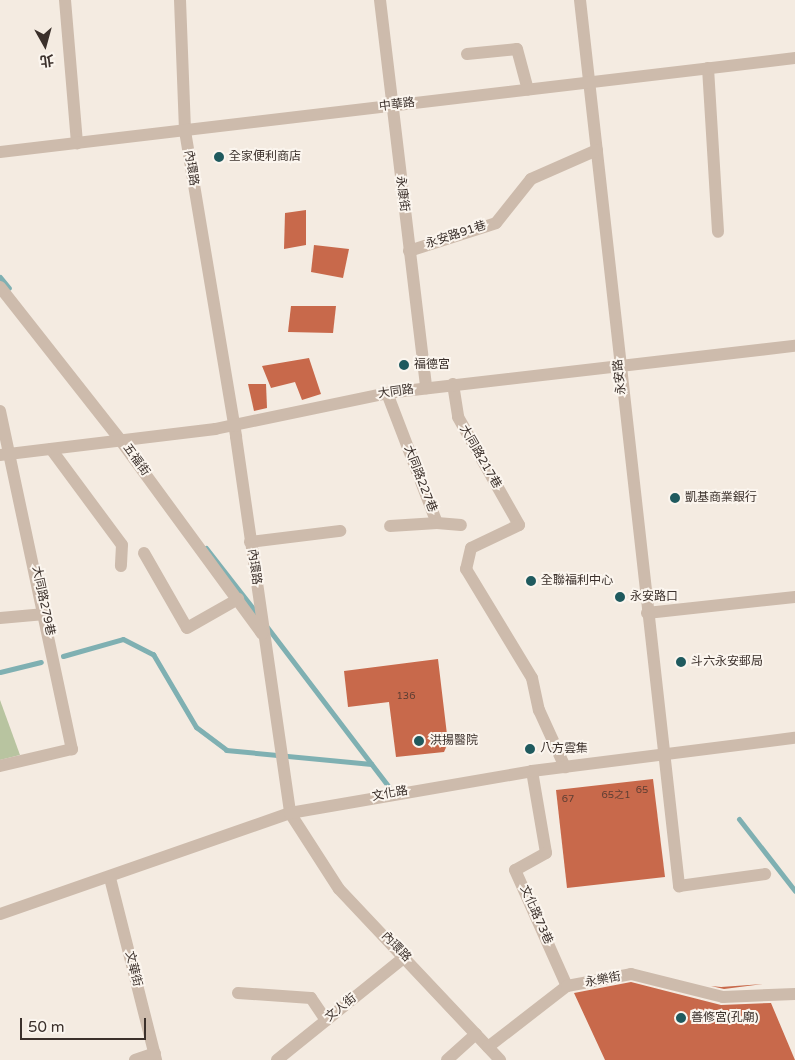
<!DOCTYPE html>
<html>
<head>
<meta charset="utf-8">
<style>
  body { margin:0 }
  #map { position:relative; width:795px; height:1060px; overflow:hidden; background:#f4ebe1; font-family:"Varela Round","Noto Sans TC",sans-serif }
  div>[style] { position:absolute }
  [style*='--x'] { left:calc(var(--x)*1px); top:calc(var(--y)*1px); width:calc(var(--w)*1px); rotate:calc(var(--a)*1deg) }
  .green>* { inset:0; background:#b8c4a0 }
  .stream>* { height:5px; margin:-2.5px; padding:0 2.5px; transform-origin:2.5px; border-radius:2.5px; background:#7fb0b2 }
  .building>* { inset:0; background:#c8694b }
  .minor>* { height:12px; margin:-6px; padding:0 6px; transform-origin:6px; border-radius:6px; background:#cdbbac }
  .dots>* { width:14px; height:14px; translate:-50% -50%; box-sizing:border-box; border:2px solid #fbf5ee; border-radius:50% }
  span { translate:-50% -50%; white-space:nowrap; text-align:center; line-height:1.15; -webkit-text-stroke:4px #fbf5ee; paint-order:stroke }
  .number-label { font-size:10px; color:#5e3e33 }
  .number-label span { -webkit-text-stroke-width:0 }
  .street-label { font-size:12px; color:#3b302b }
  .poi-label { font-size:12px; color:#3b302b }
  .left { translate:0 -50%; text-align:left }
  .north { position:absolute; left:20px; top:20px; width:50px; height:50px; -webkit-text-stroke:4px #fbf5ee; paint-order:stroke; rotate:173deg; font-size:14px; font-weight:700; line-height:20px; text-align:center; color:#3b302b }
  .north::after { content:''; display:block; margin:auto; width:18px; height:22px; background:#3b302b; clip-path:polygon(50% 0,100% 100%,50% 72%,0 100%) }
  .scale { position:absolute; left:20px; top:1018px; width:126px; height:22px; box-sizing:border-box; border:2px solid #3b302b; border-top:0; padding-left:6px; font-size:15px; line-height:18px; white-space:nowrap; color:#3b302b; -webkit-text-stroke:4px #fbf5ee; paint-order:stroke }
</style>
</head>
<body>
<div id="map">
  <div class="green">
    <div style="clip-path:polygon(0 700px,20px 755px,0 760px)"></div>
  </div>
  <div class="stream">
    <div style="--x:0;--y:277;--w:14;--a:51"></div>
    <div style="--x:206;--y:548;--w:86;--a:52.1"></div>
    <div style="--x:267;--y:627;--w:200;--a:52.7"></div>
    <div style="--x:63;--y:656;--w:62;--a:-15.8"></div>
    <div style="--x:123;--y:639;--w:34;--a:27"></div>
    <div style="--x:153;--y:654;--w:85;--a:59.5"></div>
    <div style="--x:196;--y:727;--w:38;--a:37"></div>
    <div style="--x:226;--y:750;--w:146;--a:5.5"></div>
    <div style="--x:0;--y:672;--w:42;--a:-13.7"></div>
    <div style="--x:739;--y:819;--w:91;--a:52.1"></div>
  </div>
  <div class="building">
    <div style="clip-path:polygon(306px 210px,306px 245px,284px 249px,285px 213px)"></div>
    <div style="clip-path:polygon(314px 245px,349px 249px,343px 278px,311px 272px)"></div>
    <div style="clip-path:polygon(291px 306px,336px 306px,333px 333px,288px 332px)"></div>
    <div style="clip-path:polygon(309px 358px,321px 394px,302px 400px,295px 382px,271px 388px,262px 366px)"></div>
    <div style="clip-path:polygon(248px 384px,266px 384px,267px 408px,254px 411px)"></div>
    <div style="clip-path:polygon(438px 659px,448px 743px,444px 752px,396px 757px,389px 702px,348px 707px,344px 671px)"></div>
    <div style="clip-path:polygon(653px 779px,665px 877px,567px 888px,556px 790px)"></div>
    <div style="clip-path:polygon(631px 982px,721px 1005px,771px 1003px,795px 1060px,605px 1060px,574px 993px)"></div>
    <div style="clip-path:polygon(763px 984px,724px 989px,711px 986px,721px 987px)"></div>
  </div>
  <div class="minor">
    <div style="--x:65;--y:0;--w:144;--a:85.2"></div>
    <div style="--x:180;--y:0;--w:131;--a:87.8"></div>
    <div style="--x:185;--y:131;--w:310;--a:80.5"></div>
    <div style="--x:236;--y:437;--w:380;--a:81.8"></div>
    <div style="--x:290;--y:813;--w:90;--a:57.2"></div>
    <div style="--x:339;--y:889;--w:235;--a:46.7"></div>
    <div style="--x:380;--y:0;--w:391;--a:83.2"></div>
    <div style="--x:580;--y:0;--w:892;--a:83.62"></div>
    <div style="--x:679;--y:886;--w:87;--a:-7.9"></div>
    <div style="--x:467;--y:54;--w:50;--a:-5.7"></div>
    <div style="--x:517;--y:49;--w:42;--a:75"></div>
    <div style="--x:708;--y:68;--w:164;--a:86.5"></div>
    <div style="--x:0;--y:152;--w:801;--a:-6.74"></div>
    <div style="--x:409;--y:251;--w:91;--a:-17.8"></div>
    <div style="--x:496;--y:223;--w:56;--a:-51.5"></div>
    <div style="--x:531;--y:179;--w:72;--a:-23.7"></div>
    <div style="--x:0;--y:287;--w:196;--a:51.8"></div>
    <div style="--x:121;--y:441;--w:239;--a:53.8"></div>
    <div style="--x:453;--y:384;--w:33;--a:81"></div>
    <div style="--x:458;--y:417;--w:124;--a:60.5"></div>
    <div style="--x:519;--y:525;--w:53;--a:154.4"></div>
    <div style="--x:471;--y:548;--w:22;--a:103"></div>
    <div style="--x:466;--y:569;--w:127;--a:58.8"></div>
    <div style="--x:532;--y:678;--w:33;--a:78"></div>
    <div style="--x:539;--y:710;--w:63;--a:65.5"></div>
    <div style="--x:387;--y:393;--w:139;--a:69"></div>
    <div style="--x:437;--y:523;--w:47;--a:176.3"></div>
    <div style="--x:0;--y:411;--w:346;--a:78"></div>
    <div style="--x:72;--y:749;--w:74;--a:166.7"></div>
    <div style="--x:51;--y:449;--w:119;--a:53.5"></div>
    <div style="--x:122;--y:545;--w:21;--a:93"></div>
    <div style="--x:0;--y:455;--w:217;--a:-6.9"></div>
    <div style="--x:215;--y:429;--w:176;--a:-11.8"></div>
    <div style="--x:387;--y:393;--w:411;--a:-6.6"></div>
    <div style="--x:437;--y:523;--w:24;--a:5"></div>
    <div style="--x:250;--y:542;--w:91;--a:-7"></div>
    <div style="--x:144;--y:553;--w:86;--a:60.2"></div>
    <div style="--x:187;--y:628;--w:59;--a:-29.6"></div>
    <div style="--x:647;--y:613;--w:149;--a:-6.2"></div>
    <div style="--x:0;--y:618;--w:45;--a:-5.1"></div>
    <div style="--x:532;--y:771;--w:83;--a:80.3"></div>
    <div style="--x:546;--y:853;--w:35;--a:151"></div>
    <div style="--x:515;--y:870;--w:127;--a:65.9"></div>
    <div style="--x:110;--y:878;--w:188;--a:75.8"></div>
    <div style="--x:0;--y:914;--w:307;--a:-19.2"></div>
    <div style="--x:290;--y:813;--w:246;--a:-9.8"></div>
    <div style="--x:532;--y:771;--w:265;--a:-7.2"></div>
    <div style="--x:238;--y:993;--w:73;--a:3.9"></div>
    <div style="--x:311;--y:998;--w:27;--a:56"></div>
    <div style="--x:488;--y:1047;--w:100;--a:-37.7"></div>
    <div style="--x:567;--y:986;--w:65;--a:-10.6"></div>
    <div style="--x:631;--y:974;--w:95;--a:14"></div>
    <div style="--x:723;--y:997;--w:72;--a:-2.4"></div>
    <div style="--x:135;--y:1060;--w:21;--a:-19"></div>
    <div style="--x:277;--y:1060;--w:166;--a:-38.9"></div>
    <div style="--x:447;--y:1060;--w:39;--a:-42"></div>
  </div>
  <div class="dots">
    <div style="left:219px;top:157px;background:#1f5a5e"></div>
    <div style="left:404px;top:365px;background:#1f5a5e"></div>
    <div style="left:675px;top:498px;background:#1f5a5e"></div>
    <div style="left:531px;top:581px;background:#1f5a5e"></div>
    <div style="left:620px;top:597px;background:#1f5a5e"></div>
    <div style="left:681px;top:662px;background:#1f5a5e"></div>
    <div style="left:419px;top:741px;background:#1f5a5e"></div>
    <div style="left:530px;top:749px;background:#1f5a5e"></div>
    <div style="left:681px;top:1018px;background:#1f5a5e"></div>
  </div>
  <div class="number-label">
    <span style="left:406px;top:697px">136</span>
    <span style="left:642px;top:791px">65</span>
    <span style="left:616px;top:796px">65之1</span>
    <span style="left:568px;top:800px">67</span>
  </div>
  <div class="street-label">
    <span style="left:397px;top:105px;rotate:-7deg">中華路</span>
    <span style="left:191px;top:168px;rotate:81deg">內環路</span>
    <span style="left:402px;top:194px;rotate:83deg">永康街</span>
    <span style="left:456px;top:235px;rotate:-18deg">永安路91巷</span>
    <span style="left:620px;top:377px;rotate:-96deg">永安路</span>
    <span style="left:396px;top:392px;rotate:-8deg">大同路</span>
    <span style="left:480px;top:457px;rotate:60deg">大同路217巷</span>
    <span style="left:136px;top:460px;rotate:54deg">五福街</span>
    <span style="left:420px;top:479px;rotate:69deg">大同路227巷</span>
    <span style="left:254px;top:567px;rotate:82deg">內環路</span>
    <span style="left:43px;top:601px;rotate:78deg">大同路279巷</span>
    <span style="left:390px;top:794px;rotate:-10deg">文化路</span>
    <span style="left:536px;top:915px;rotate:66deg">文化路73巷</span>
    <span style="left:396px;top:947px;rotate:46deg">內環路</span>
    <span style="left:133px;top:969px;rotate:76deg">文華街</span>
    <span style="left:603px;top:980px;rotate:-10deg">永樂街</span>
    <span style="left:341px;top:1008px;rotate:-39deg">文人街</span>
  </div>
  <div class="poi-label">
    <span class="left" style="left:229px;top:157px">全家便利商店</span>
    <span class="left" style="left:414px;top:365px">福德宮</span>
    <span class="left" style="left:685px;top:498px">凱基商業銀行</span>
    <span class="left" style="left:541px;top:581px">全聯福利中心</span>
    <span class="left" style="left:630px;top:597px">永安路口</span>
    <span class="left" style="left:691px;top:662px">斗六永安郵局</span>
    <span class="left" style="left:430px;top:741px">洪揚醫院</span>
    <span class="left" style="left:540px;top:749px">八方雲集</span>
    <span class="left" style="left:691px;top:1018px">善修宮(孔廟)</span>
  </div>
  <div class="north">北</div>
  <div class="scale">50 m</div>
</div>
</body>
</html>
